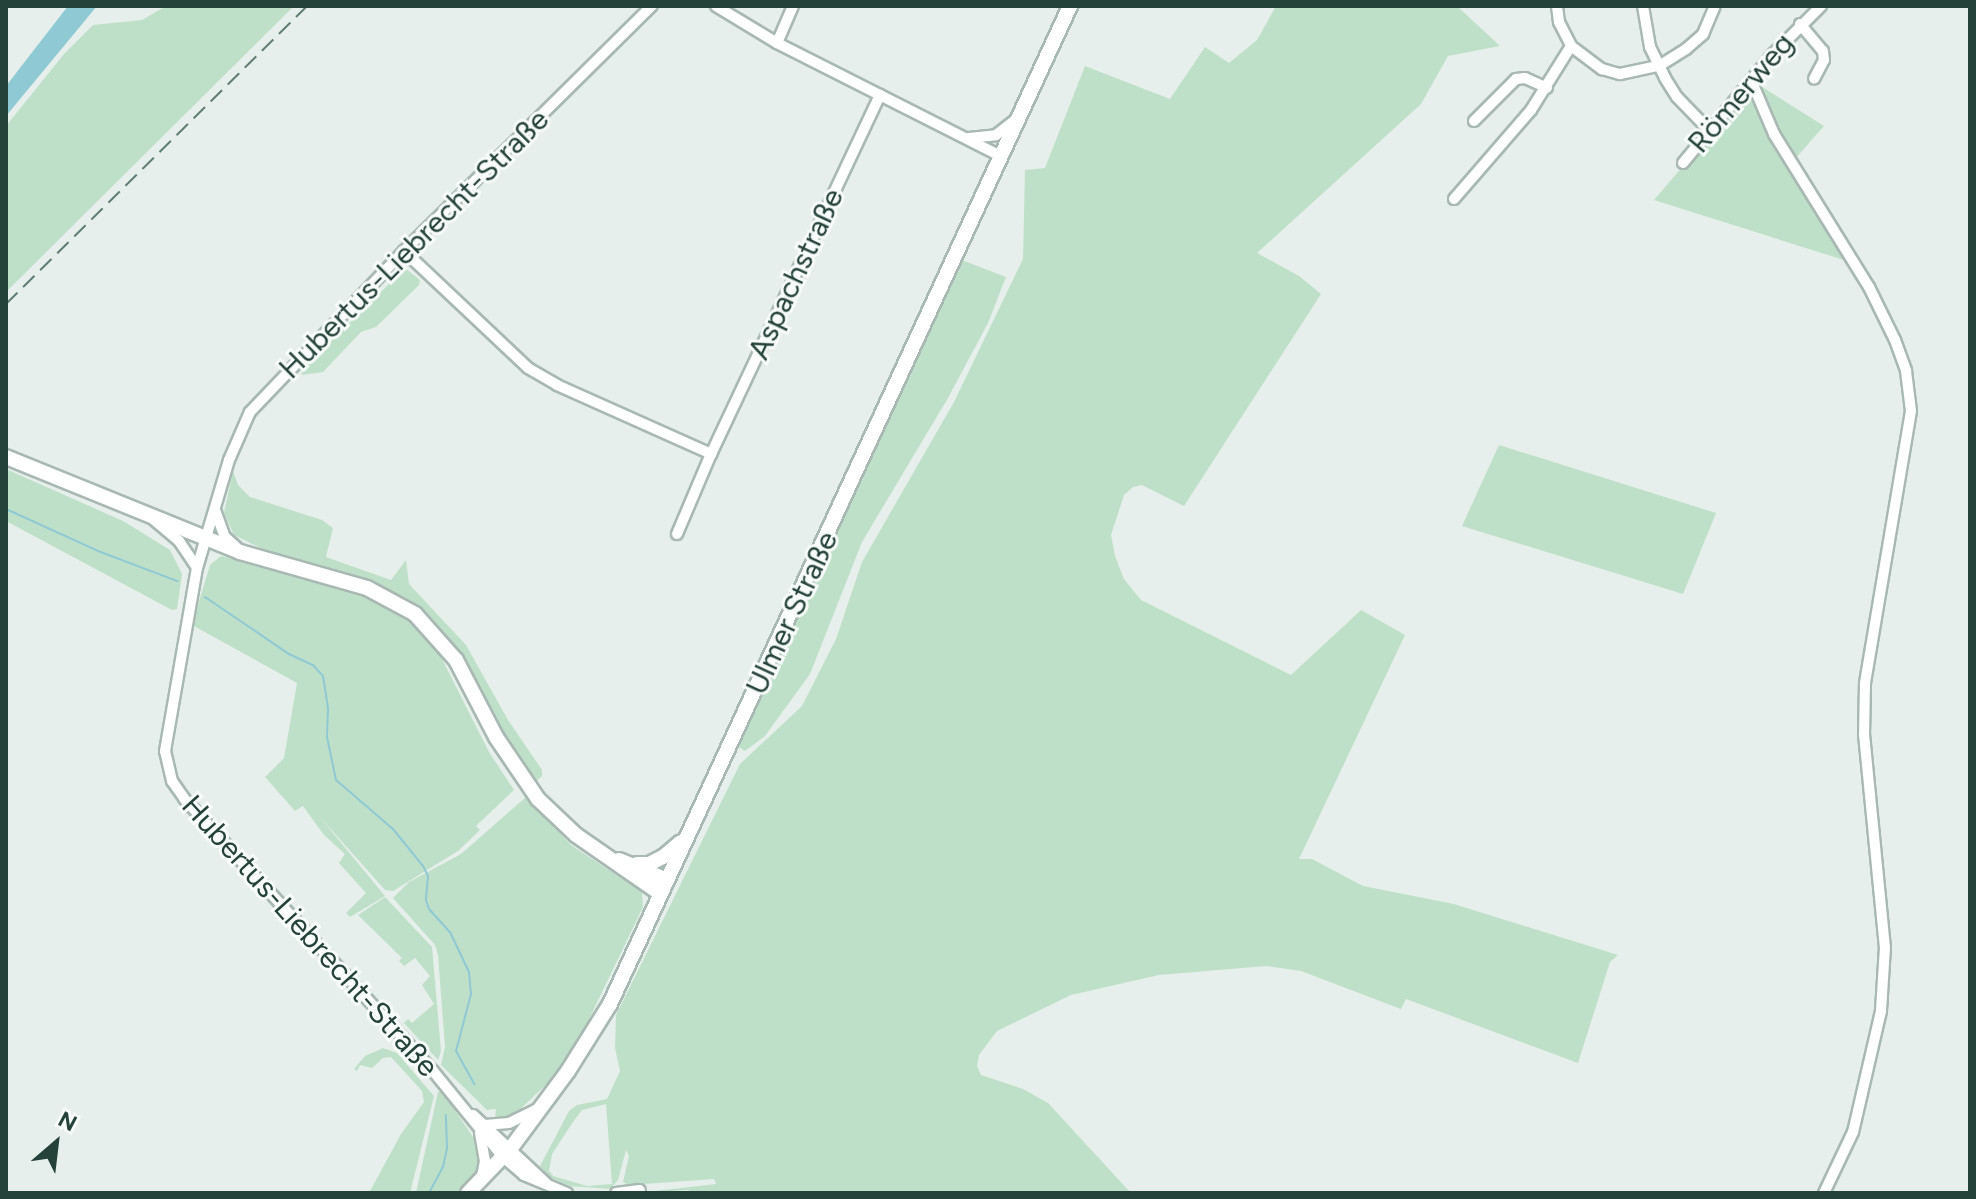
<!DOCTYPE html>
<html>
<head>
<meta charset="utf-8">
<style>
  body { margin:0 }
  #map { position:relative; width:1976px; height:1199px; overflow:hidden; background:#e6efeb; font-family:Figtree,sans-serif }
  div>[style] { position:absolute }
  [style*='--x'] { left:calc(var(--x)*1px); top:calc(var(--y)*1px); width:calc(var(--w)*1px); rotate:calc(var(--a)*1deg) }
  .green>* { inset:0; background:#bfe0c8 }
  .water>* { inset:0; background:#8ec9d4 }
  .stream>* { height:2px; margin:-1px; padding:0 1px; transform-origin:1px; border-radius:1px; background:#8ec9d4 }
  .roads { filter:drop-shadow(2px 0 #a8b8b2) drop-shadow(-2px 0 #a8b8b2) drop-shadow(0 2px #a8b8b2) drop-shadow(0 -2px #a8b8b2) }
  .minor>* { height:10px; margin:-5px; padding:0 5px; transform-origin:5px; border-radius:5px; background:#fff }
  .secondary>* { height:14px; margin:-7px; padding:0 7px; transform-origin:7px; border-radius:7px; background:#fff }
  .rail>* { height:2px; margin-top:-1px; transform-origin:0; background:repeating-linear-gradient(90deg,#5f7d75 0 16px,transparent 0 24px) }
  span { translate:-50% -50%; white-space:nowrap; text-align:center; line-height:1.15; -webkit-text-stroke:6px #f7fbf9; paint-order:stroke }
  .street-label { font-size:30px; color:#24423a }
  .frame { position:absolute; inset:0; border:8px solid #24423a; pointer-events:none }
  .north { position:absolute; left:16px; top:1103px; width:80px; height:80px; -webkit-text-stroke:6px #f7fbf9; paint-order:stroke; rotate:28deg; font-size:22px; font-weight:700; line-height:32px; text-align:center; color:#24423a }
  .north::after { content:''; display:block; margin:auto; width:28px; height:36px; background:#24423a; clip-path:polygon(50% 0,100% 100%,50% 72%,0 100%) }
</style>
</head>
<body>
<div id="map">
  <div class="green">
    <div style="clip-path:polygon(166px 6px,294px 6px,6px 292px,6px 126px,64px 54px,93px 25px,142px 20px)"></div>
    <div style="clip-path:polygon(evenodd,1276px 6px,1457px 6px,1500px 46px,1448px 56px,1421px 104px,1257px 253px,1299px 276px,1321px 294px,1184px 506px,1142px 485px,1133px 487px,1124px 495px,1111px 535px,1115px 556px,1124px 579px,1141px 600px,1291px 675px,1361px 610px,1405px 635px,1299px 859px,1312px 859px,1363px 886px,1454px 904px,1618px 955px,1610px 962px,1578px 1063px,1406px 999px,1401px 1009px,1301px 971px,1266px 966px,1159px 975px,1071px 995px,997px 1031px,979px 1055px,977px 1066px,981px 1075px,1023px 1089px,1048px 1103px,1131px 1193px,696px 1193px,687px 1190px,637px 1193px,716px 1184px,714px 1179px,629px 1185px,623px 1182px,629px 1156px,626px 1150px,618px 1180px,610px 1189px,570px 1186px,547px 1176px,540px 1166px,569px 1111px,577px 1105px,607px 1099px,620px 1071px,615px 1048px,616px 1015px,740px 764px,802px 706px,836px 639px,862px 562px,954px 402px,1023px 259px,1025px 170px,1045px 168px,1085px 66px,1170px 99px,1205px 47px,1229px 63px,1257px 40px,1276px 6px,606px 1104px,612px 1184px,587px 1186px,553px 1176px,549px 1171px,552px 1154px,573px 1122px,582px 1110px,606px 1104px)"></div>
    <div style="clip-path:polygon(1759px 85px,1824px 126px,1794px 160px,1777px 133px)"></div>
    <div style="clip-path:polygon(1746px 92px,1752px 94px,1770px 136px,1847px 261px,1654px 200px)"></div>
    <div style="clip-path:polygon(959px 259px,1006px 277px,988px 323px,948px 398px,862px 542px,810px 674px,765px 736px,745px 751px,736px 745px)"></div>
    <div style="clip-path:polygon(405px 268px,420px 280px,419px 285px,376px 327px,361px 332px,323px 372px,302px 375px,302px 370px)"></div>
    <div style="clip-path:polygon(1499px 445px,1716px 513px,1683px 594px,1462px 526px)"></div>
    <div style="clip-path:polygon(6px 469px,123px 521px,170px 550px,182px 574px,177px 609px,172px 610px,6px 521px)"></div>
    <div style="clip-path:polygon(233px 471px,238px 485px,250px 497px,322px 520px,333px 528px,326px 557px,391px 580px,406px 560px,409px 584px,466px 645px,508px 720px,542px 770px,542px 776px,531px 786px,453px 648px,360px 581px,269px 552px,234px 535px,224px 513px)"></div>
    <div style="clip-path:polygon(221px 556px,359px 591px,405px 615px,427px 636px,442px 659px,489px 752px,514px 790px,476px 826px,480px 830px,458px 851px,393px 891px,385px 890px,319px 816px,385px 896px,350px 917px,346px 913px,366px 893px,339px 863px,345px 854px,324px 835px,303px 806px,295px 811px,265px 777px,284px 758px,297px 683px,192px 625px,210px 565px)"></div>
    <div style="clip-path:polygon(526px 797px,571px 845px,642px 892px,643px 907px,579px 1040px,554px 1077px,511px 1118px,501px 1119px,495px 1118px,496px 1109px,487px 1110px,441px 1065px,445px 1047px,438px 955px,435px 945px,393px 898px,409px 882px,461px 854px)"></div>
    <div style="clip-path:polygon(385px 897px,432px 947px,441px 1051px,438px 1060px,404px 1023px,408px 1019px,412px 1023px,434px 1004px,422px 985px,430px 976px,415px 958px,404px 966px,399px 961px,402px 958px,358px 915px)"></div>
    <div style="clip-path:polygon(383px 1048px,397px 1053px,434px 1096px,410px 1193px,369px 1193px,401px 1134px,424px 1102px,422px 1091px,391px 1057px,383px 1058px,372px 1068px,360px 1065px,357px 1071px,354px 1069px,365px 1056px)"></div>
    <div style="clip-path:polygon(442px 1091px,473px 1137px,480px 1153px,479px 1166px,473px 1179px,458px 1193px,416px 1193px,438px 1092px)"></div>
  </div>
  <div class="water">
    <div style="clip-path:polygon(68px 6px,97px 6px,6px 116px,6px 86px)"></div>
  </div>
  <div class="stream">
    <div style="--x:6;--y:509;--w:101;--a:24.5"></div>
    <div style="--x:98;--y:551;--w:85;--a:20.8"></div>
    <div style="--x:205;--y:597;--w:102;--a:34.2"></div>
    <div style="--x:289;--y:654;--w:26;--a:25"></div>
    <div style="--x:313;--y:665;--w:15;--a:48"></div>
    <div style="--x:323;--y:676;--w:32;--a:81"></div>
    <div style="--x:328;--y:708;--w:29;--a:92"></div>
    <div style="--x:327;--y:737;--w:44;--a:78.2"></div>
    <div style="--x:336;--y:780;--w:75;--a:40.7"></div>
    <div style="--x:393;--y:829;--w:48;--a:51"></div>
    <div style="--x:423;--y:866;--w:11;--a:63"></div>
    <div style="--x:428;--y:876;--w:24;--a:95"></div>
    <div style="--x:426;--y:900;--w:9;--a:72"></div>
    <div style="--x:429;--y:909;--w:31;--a:48"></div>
    <div style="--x:450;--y:932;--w:44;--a:64.6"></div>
    <div style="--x:469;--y:972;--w:22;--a:85"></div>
    <div style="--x:471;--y:994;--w:59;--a:104.7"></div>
    <div style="--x:456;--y:1051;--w:38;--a:61"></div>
    <div style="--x:429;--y:1193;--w:30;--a:-62"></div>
    <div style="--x:443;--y:1167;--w:19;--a:-78"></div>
    <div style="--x:447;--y:1148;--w:33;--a:-92"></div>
  </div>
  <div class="roads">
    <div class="minor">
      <div style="--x:716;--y:6;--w:71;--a:31.2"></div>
      <div style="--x:777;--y:43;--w:251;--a:26.8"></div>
      <div style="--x:1557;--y:6;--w:16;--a:83"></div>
      <div style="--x:1559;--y:22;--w:27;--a:63"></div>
      <div style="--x:1571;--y:46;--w:39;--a:37"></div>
      <div style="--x:1602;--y:69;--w:19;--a:16"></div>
      <div style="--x:1620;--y:74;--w:40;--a:-12"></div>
      <div style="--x:1659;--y:66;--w:32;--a:-32"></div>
      <div style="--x:1686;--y:49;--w:23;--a:-41"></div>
      <div style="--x:1703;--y:34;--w:30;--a:-67"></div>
      <div style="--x:1643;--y:6;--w:42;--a:80.3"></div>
      <div style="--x:1650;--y:47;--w:34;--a:64"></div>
      <div style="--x:1665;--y:78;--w:22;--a:58"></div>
      <div style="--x:1677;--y:97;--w:46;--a:45.9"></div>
      <div style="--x:1800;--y:24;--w:35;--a:50"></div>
      <div style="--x:1823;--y:51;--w:9;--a:84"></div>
      <div style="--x:1824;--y:60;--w:21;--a:118"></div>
      <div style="--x:777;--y:43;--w:40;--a:-66.6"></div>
      <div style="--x:1751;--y:80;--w:59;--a:66.9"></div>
      <div style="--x:1774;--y:134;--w:180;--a:58.2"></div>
      <div style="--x:1869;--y:287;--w:59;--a:63.9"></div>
      <div style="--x:1895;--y:340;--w:33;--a:70"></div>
      <div style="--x:1906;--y:371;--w:40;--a:82.9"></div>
      <div style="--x:1911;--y:411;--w:277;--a:99.6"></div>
      <div style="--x:1865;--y:684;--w:50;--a:91.1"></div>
      <div style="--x:1864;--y:734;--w:214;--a:84.4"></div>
      <div style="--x:1885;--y:947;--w:64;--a:93.6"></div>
      <div style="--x:1881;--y:1011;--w:124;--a:103"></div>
      <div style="--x:1853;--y:1132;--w:68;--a:115.4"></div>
      <div style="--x:1474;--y:121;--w:59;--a:-45"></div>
      <div style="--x:1516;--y:79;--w:9;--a:-6"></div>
      <div style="--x:1525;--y:78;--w:24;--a:24"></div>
      <div style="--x:969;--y:138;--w:27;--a:-6"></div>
      <div style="--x:996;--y:135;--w:24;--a:-38"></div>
      <div style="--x:1683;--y:163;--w:141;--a:-50.5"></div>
      <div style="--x:1773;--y:54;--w:68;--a:-45"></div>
      <div style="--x:1454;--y:199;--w:118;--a:-49.1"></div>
      <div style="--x:1531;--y:110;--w:75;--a:-58"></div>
      <div style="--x:404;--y:251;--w:170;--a:43.3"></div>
      <div style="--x:528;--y:368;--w:34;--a:30"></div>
      <div style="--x:557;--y:385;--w:169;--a:24.1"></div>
      <div style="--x:711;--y:454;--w:397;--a:-64.8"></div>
      <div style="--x:215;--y:510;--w:29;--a:70"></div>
      <div style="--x:225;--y:537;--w:15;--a:42"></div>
      <div style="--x:154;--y:520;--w:33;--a:40"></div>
      <div style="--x:179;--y:541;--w:32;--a:56"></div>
      <div style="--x:677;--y:534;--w:87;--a:-67"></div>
      <div style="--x:473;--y:1115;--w:100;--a:43"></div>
      <div style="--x:485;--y:1125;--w:24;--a:-5"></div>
      <div style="--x:509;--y:1123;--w:30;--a:-26"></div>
      <div style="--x:480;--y:1133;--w:28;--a:80"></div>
      <div style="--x:485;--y:1161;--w:16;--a:101"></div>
      <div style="--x:567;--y:1193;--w:47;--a:-157.3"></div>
      <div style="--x:524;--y:1175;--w:28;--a:-139"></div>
      <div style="--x:503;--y:1157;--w:111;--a:-129.1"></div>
      <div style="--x:433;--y:1071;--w:369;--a:-132.4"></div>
      <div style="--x:184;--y:798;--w:21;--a:-125"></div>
      <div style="--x:172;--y:781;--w:31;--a:-103"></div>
      <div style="--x:165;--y:751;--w:186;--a:-80.1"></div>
      <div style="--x:197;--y:568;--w:113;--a:-73.5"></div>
      <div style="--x:229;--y:460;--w:52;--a:-66.4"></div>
      <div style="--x:250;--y:412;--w:223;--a:-46.3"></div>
      <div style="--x:404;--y:251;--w:349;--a:-44.7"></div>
      <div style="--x:616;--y:1193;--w:24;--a:-7"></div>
    </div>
    <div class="secondary">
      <div style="--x:6;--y:457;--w:253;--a:22.1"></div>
      <div style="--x:240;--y:552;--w:132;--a:15.8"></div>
      <div style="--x:367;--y:588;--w:55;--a:28.4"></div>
      <div style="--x:415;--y:614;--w:62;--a:48.3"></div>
      <div style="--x:456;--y:660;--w:87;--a:62.5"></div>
      <div style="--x:496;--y:737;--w:75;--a:55.9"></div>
      <div style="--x:538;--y:799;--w:52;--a:43.5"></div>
      <div style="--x:576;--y:835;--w:103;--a:34.8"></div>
      <div style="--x:619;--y:860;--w:52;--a:22.6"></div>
      <div style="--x:637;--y:864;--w:12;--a:0"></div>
      <div style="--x:649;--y:864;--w:16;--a:-27"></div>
      <div style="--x:663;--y:857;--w:23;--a:-40"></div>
      <div style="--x:468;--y:1193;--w:62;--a:-46.3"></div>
      <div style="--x:511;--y:1148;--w:96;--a:-53.5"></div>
      <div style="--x:568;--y:1071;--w:79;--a:-57.9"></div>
      <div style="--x:610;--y:1004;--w:1099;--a:-65.25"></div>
    </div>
  </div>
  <div class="rail">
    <div style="--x:6;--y:304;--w:424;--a:-44.7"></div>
  </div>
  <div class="street-label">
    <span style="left:1741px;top:93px;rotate:-50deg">Römerweg</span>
    <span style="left:414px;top:244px;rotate:-45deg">Hubertus-Liebrecht-Straße</span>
    <span style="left:796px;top:274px;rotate:-65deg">Aspachstraße</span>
    <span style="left:792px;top:613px;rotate:-65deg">Ulmer Straße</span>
    <span style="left:310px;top:936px;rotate:48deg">Hubertus-Liebrecht-Straße</span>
  </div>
  <div class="frame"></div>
  <div class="north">N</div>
</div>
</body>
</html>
